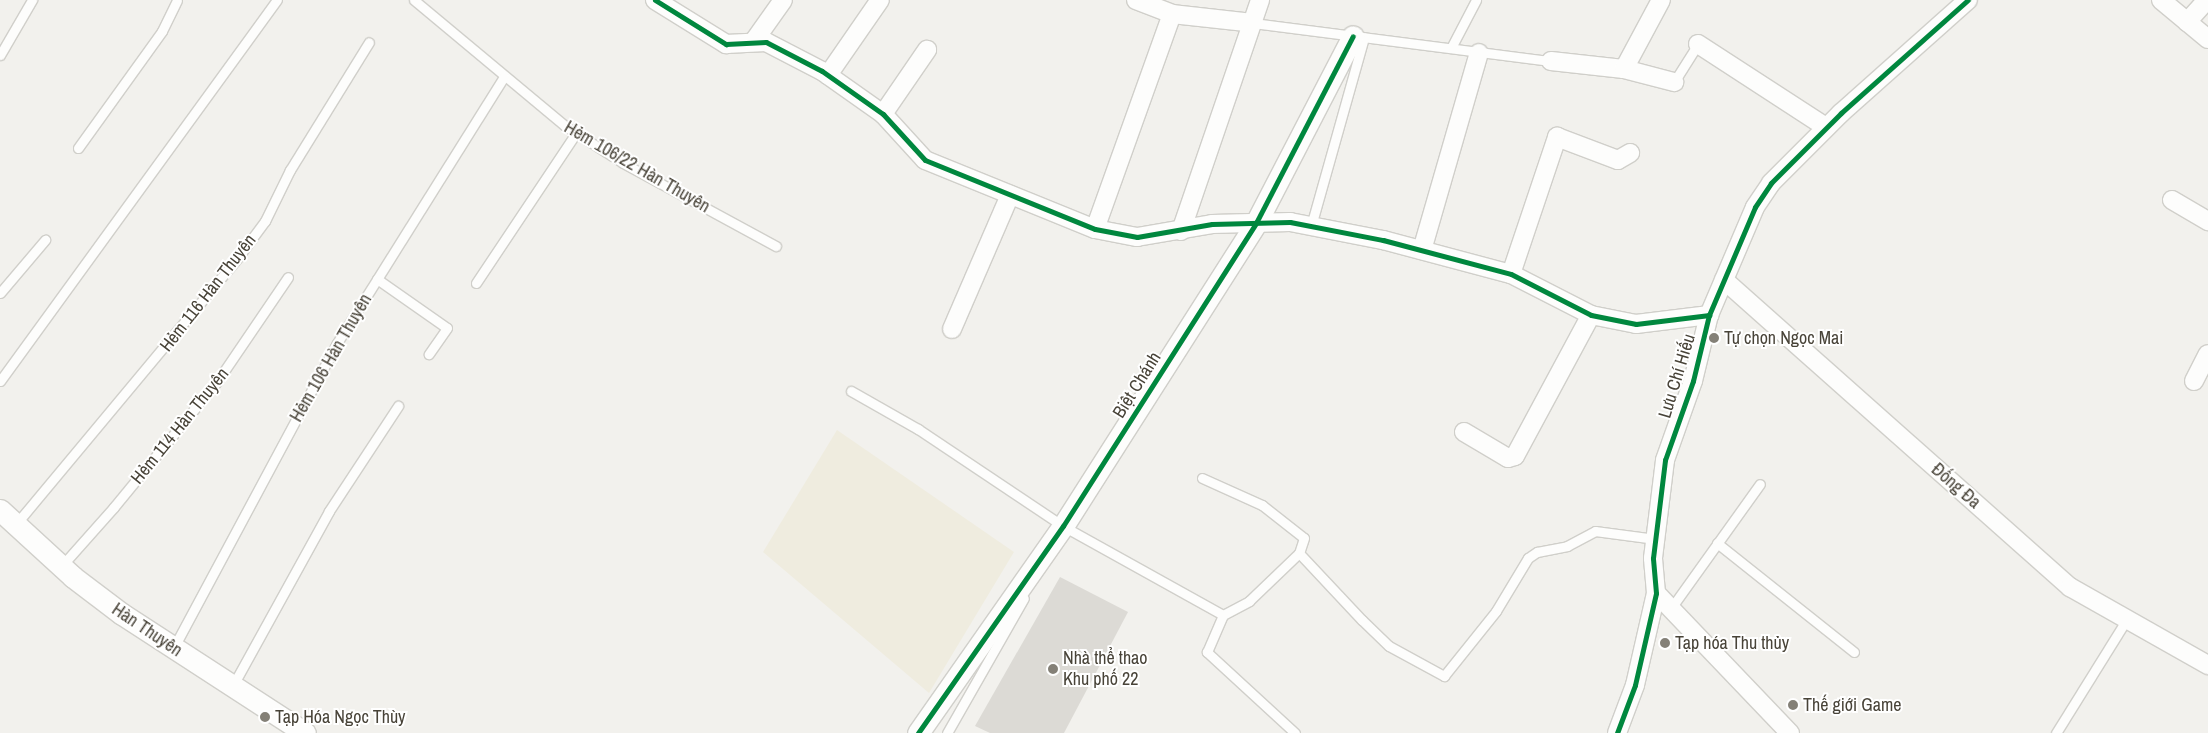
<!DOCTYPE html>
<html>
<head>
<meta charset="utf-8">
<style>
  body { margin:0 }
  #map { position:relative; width:2208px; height:733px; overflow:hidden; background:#f2f1ed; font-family:"Archivo Narrow",sans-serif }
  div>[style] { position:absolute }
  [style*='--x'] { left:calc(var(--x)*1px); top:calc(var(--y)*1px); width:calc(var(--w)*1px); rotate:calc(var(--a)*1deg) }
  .education>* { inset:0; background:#efecdf }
  .building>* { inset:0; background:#dcdad5 }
  .roads { filter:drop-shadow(1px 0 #d0cfca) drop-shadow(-1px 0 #d0cfca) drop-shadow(0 1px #d0cfca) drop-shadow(0 -1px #d0cfca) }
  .service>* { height:9px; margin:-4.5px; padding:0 4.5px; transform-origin:4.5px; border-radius:4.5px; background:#fdfdfc }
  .minor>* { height:18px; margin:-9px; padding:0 9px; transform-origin:9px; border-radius:9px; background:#fdfdfc }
  .tertiary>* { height:21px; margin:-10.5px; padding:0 10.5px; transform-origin:10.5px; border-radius:10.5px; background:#fdfdfc }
  .cycleway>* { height:5px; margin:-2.5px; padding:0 2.5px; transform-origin:2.5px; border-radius:2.5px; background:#00873e }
  .dots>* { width:14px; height:14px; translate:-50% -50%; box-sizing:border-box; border:2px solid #fff; border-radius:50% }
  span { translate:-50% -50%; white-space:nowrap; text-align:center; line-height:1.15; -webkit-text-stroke:4px #fff; paint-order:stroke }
  .street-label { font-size:18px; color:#484338 }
  .poi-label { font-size:18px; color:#484338 }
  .left { translate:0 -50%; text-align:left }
</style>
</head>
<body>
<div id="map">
  <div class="education">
    <div style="clip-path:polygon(837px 430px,1014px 552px,929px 693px,763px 552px)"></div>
  </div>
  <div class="building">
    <div style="clip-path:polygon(1060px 577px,1128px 612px,1064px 733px,990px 733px,975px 726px)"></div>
  </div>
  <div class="roads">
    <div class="service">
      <div style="--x:414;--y:0;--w:197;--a:39.8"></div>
      <div style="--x:565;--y:126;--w:69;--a:32.5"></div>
      <div style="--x:623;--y:163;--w:174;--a:28.5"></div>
      <div style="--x:1253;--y:23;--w:300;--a:7.3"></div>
      <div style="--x:1452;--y:46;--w:52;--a:-62.4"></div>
      <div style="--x:0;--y:55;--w:64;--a:-59.8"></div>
      <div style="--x:1674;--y:82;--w:45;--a:-57.7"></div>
      <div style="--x:78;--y:148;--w:144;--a:-54.3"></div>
      <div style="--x:162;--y:31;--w:34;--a:-64"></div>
      <div style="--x:1311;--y:226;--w:196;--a:-74.3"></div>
      <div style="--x:377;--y:279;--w:85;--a:35"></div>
      <div style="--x:447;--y:328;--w:32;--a:125"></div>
      <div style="--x:476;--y:283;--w:180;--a:-56.3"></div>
      <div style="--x:0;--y:293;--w:70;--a:-49.7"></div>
      <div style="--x:0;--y:381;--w:471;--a:-54"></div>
      <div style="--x:851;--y:391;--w:77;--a:29.6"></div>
      <div style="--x:918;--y:429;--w:174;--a:33.8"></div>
      <div style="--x:1063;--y:526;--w:183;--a:29.1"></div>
      <div style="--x:1202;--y:478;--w:66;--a:24.2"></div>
      <div style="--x:1262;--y:505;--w:53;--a:38.2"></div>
      <div style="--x:1304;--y:538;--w:16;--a:108"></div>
      <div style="--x:1299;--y:553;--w:92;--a:46.8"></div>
      <div style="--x:1362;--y:620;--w:37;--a:44"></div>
      <div style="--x:1389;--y:646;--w:63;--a:28.6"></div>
      <div style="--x:1444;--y:676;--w:83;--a:-51.3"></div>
      <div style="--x:1496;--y:611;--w:62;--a:-58.9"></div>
      <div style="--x:1528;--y:558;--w:11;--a:-34"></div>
      <div style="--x:1537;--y:552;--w:31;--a:-11"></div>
      <div style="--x:1567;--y:546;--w:32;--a:-28"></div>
      <div style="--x:1595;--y:531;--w:61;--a:7.6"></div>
      <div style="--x:16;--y:524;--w:349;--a:-50.2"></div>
      <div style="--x:239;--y:256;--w:44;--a:-53.4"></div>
      <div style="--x:265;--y:221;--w:57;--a:-63.9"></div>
      <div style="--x:290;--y:170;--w:150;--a:-58.3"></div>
      <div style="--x:1717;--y:543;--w:175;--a:38.5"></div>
      <div style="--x:59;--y:563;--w:7;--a:-16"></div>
      <div style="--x:66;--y:561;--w:72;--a:-48.4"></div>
      <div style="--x:114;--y:507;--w:161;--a:-50.6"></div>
      <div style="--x:216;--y:383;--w:128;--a:-55.8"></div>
      <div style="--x:1669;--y:611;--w:156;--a:-54.4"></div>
      <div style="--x:174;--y:647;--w:345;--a:-61.8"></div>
      <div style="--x:337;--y:343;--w:314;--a:-57.9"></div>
      <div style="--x:232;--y:687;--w:201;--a:-61.1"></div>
      <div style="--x:329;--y:511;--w:126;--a:-56.7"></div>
      <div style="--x:947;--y:733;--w:155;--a:-60.3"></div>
      <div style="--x:1295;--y:733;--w:120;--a:-137.4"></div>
      <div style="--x:1207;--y:652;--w:40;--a:-66.6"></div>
      <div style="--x:1223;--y:615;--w:30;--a:-28"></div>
      <div style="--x:1249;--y:601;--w:69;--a:-43.8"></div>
      <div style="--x:2056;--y:733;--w:134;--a:-58.1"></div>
    </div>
    <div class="minor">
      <div style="--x:655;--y:0;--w:84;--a:31.8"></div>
      <div style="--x:726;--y:44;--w:40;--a:-2.9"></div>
      <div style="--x:766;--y:42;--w:63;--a:27.4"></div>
      <div style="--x:822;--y:71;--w:75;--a:35.2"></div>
      <div style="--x:883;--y:114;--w:62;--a:47.6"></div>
      <div style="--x:925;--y:160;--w:183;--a:22.1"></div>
      <div style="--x:1095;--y:229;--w:43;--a:10.8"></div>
      <div style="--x:1137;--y:237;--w:76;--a:-9.8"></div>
      <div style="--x:1212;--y:224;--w:78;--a:-1.5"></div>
      <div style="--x:1290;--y:222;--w:95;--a:11"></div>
      <div style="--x:1383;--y:240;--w:132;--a:14.9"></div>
      <div style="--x:1511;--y:274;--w:90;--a:27.1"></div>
      <div style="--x:1591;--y:315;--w:46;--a:11.3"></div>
      <div style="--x:1636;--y:324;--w:74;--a:-7"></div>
      <div style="--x:1136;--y:0;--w:39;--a:21"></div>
      <div style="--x:1172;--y:14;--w:81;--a:6.3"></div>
      <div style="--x:2161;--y:0;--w:61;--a:39.7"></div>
      <div style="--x:2187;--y:22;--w:30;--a:-48"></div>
      <div style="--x:754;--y:41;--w:50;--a:-54.7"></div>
      <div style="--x:1698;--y:44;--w:153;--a:33"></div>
      <div style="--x:1551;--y:61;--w:73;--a:6.3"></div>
      <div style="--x:1624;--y:69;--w:52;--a:14.6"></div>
      <div style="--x:1624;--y:69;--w:78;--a:-61.8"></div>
      <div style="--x:828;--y:75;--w:91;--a:-55.3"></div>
      <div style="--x:883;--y:114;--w:78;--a:-55.5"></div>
      <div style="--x:2172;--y:200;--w:42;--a:30.3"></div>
      <div style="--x:1095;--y:229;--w:228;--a:-70.3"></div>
      <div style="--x:1181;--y:231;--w:244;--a:-71.1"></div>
      <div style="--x:1422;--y:250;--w:205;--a:-73.9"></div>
      <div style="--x:1511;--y:274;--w:145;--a:-71.4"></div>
      <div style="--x:1557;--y:137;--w:65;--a:20.7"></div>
      <div style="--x:1618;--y:160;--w:14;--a:-30"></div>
      <div style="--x:1724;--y:280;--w:463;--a:41.6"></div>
      <div style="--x:2070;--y:587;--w:159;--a:29.5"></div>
      <div style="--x:952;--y:329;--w:146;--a:-66.6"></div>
      <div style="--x:2194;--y:381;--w:30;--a:-63"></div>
      <div style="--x:1464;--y:432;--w:51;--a:30.6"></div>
      <div style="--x:1508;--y:458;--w:7;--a:-16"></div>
      <div style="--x:1515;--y:456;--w:160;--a:-61.7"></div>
      <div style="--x:1656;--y:593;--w:194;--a:46.3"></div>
      <div style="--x:1617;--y:733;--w:51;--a:-69.4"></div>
      <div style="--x:1635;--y:685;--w:94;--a:-77.1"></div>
      <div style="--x:1656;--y:593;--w:35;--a:-95"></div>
      <div style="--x:1653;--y:558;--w:99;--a:-83"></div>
      <div style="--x:1665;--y:460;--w:84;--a:-70.5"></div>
      <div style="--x:1693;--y:381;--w:68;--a:-76.4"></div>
      <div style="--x:1709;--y:315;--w:117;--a:-66.9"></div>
      <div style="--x:1755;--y:207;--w:29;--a:-56"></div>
      <div style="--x:1771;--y:183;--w:99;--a:-45"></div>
      <div style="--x:1841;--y:113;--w:170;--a:-41.7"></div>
    </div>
    <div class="tertiary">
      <div style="--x:0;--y:510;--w:99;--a:42.5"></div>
      <div style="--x:73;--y:577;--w:61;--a:37.1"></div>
      <div style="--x:122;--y:614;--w:218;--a:33"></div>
      <div style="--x:918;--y:733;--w:253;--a:-55"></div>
      <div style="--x:1063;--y:526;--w:361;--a:-57.5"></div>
      <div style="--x:1257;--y:221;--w:208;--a:-62.6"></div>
    </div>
  </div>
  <div class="cycleway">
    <div style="--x:655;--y:0;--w:84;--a:31.8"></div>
    <div style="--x:726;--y:44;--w:40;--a:-2.9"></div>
    <div style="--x:766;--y:42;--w:63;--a:27.4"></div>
    <div style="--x:822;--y:71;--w:75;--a:35.2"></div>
    <div style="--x:883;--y:114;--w:62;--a:47.6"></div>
    <div style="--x:925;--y:160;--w:183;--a:22.1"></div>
    <div style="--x:1095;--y:229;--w:43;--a:10.8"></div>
    <div style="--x:1137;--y:237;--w:76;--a:-9.8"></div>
    <div style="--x:1212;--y:224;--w:78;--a:-1.5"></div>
    <div style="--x:1290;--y:222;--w:95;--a:11"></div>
    <div style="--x:1383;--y:240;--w:132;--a:14.9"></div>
    <div style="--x:1511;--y:274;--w:90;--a:27.1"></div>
    <div style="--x:1591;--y:315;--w:46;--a:11.3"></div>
    <div style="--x:1636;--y:324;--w:74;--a:-7"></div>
    <div style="--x:918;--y:733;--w:253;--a:-55"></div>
    <div style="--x:1063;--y:526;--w:361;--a:-57.5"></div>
    <div style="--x:1257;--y:221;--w:208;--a:-62.6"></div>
    <div style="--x:1617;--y:733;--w:51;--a:-69.4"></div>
    <div style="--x:1635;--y:685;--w:94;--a:-77.1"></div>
    <div style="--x:1656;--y:593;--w:35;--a:-95"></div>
    <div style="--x:1653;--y:558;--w:99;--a:-83"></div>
    <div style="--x:1665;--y:460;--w:84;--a:-70.5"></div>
    <div style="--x:1693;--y:381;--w:68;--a:-76.4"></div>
    <div style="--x:1709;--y:315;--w:117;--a:-66.9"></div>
    <div style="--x:1755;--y:207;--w:29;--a:-56"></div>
    <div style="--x:1771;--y:183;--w:99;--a:-45"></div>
    <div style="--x:1841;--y:113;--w:170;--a:-41.7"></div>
  </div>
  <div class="dots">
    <div style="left:1714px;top:338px;background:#848077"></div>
    <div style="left:1665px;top:643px;background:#848077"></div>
    <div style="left:1053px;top:669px;background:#848077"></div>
    <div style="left:1793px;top:705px;background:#848077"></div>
    <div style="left:265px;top:717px;background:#848077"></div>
  </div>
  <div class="street-label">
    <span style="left:637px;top:167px;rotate:30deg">Hẻm 106/22 Hàn Thuyên</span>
    <span style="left:208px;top:293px;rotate:-52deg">Hẻm 116 Hàn Thuyên</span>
    <span style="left:331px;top:358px;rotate:-60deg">Hẻm 106 Hàn Thuyên</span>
    <span style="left:1677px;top:376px;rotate:-73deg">Lưu Chí Hiếu</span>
    <span style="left:1137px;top:385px;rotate:-58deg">Biệt Chánh</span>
    <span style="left:180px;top:426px;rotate:-51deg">Hẻm 114 Hàn Thuyên</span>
    <span style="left:1956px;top:486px;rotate:41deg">Đống Đa</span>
    <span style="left:147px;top:630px;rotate:34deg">Hàn Thuyên</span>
  </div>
  <div class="poi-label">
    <span class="left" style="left:1724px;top:338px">Tự chọn Ngọc Mai</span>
    <span class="left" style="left:1675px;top:643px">Tạp hóa Thu thủy</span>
    <span class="left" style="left:1063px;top:669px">Nhà thể thao<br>Khu phố 22</span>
    <span class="left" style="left:1803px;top:705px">Thế giới Game</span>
    <span class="left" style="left:275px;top:717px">Tạp Hóa Ngọc Thùy</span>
  </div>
</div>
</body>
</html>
